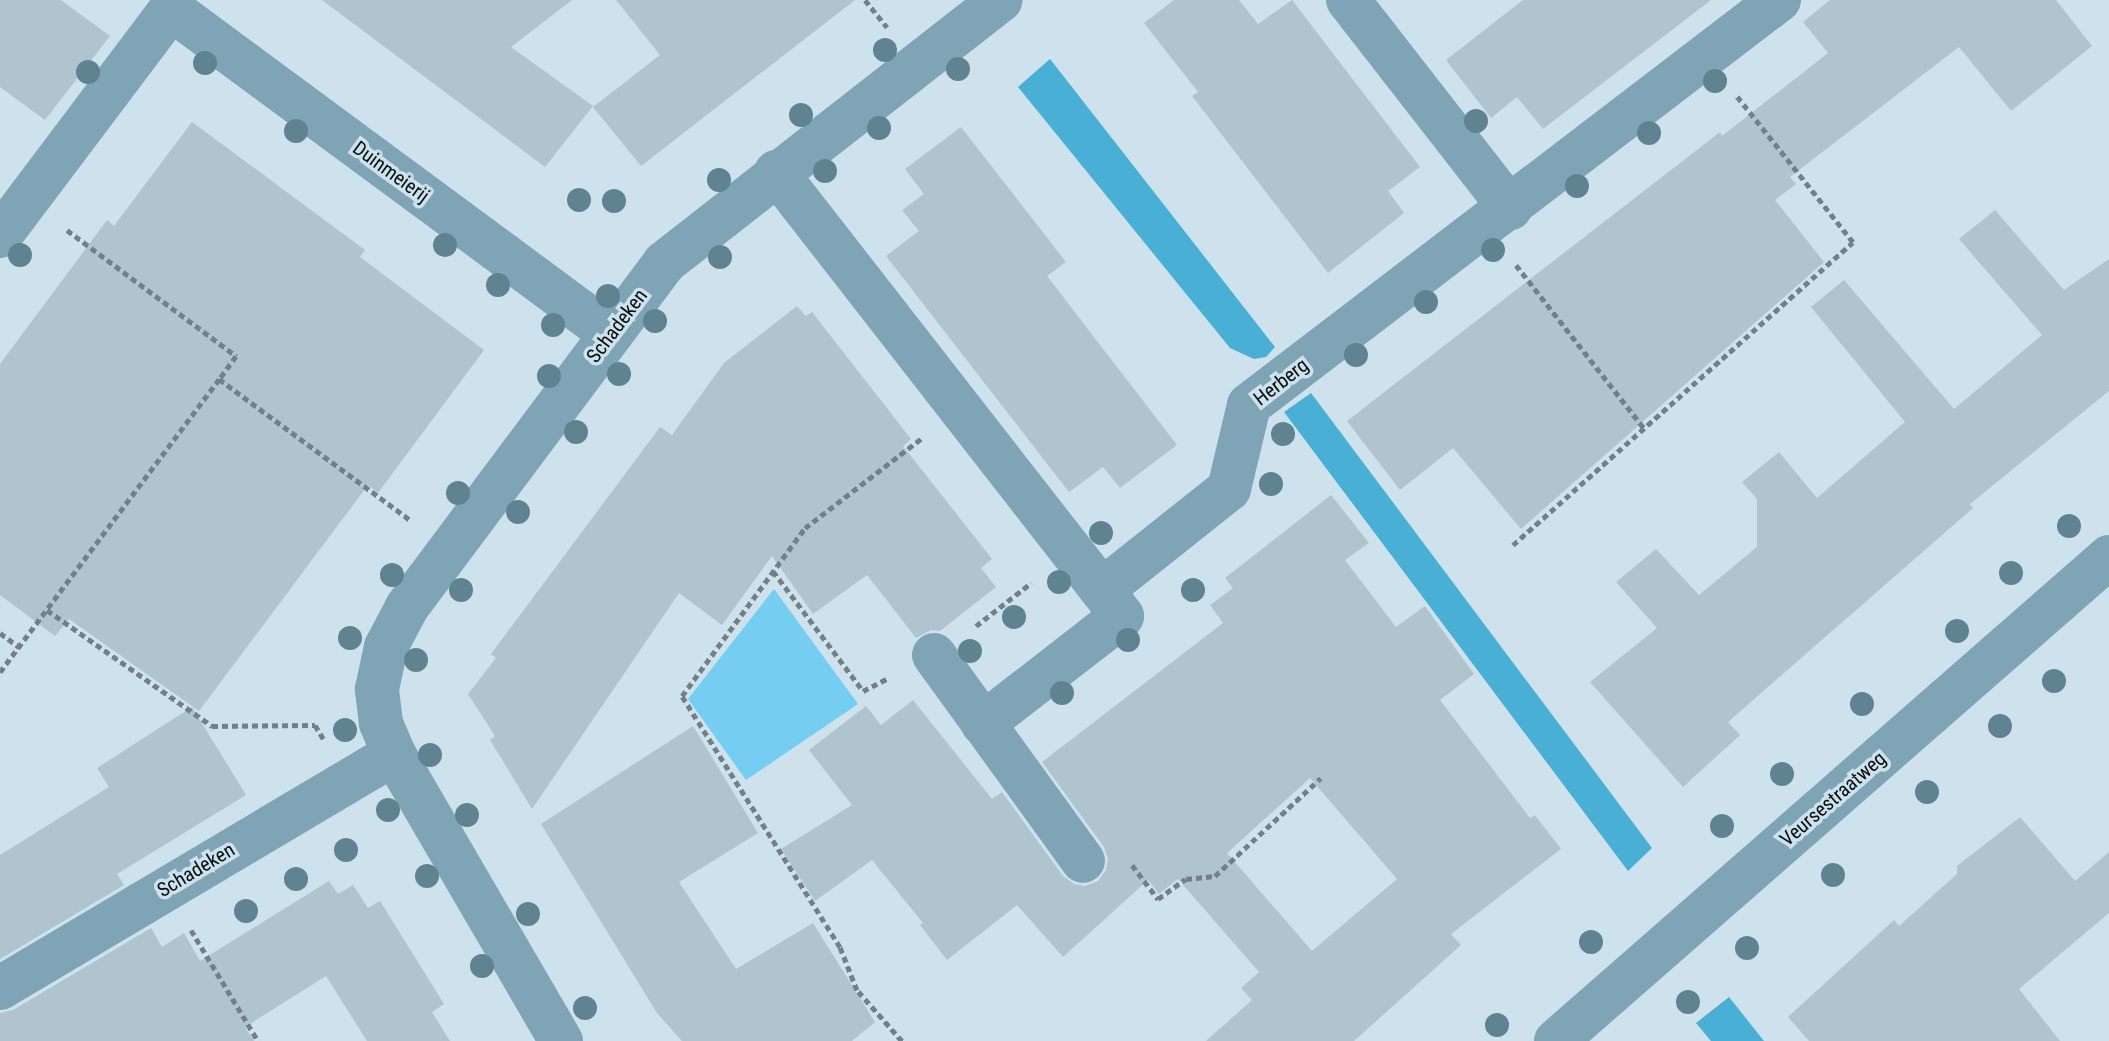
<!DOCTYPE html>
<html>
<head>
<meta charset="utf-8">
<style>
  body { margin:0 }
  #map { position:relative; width:2109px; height:1041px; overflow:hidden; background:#cde2ec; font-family:"Roboto Condensed",sans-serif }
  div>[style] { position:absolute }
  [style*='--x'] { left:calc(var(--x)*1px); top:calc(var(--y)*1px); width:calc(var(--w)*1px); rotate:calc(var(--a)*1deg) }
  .green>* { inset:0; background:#75cdf1 }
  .water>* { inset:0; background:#4aafd5 }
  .building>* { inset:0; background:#afc4ce }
  .path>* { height:5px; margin-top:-2.5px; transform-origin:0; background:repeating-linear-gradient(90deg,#728087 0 6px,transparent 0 10px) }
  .minor>* { height:44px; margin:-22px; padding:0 22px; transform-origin:22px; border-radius:22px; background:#7ea4b5 }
  .trees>* { width:24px; height:24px; margin:-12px; border-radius:50%; background:#608391 }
  span { translate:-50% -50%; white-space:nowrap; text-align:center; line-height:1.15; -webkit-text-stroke:7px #cde2ec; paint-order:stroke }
  .street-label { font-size:20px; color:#070e11 }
</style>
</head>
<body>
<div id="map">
  <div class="green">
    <div style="clip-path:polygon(774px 589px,858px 704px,746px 780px,688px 699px)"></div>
  </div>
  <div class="water">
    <div style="clip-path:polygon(1050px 59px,1275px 347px,1266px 357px,1254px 359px,1230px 348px,1018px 87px)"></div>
    <div style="clip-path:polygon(1311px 393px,1652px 848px,1628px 871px,1284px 412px)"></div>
    <div style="clip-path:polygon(1729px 997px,1764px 1041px,1711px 1041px,1696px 1023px)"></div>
  </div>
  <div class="building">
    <div style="clip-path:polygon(0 0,61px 0,110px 36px,45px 120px,0 87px)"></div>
    <div style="clip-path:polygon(322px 0,572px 0,511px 47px,593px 106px,545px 167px)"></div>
    <div style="clip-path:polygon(616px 0,855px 0,641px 166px,593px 107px,660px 55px)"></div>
    <div style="clip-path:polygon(1174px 0,1239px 0,1258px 24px,1292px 0,1420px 167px,1388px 191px,1404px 213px,1328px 273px,1192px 96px,1198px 92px,1144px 23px)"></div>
    <div style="clip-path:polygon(1523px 0,1711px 0,1543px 129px,1517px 97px,1491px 118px,1446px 60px)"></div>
    <div style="clip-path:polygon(1830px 0,2056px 0,2092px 46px,2011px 111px,1959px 47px,1790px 177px,1796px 184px,1775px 200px,1824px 262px,1521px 529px,1453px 448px,1400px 490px,1347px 421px,1720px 132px,1722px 136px,1828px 53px,1803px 22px)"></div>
    <div style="clip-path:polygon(192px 122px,365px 250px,360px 257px,484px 350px,378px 493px,368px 485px,199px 711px,69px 619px,55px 636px,0 595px,0 364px,107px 220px,114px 226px)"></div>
    <div style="clip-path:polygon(961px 127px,1066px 262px,1047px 276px,1177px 445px,1120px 488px,1103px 467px,1069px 492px,886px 256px,919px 231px,902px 210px,924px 194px,905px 169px)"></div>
    <div style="clip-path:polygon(1995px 210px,2064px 290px,2109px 259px,2109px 391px,1970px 504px,1973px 508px,1728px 722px,1740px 735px,1683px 787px,1590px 682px,1657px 628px,1616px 582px,1656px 549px,1699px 595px,1757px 547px,1757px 499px,1742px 482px,1779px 452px,1817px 498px,1905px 422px,1811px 307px,1844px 280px,1954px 409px,2042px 335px,1959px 239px)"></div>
    <div style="clip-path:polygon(797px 306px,806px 316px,812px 312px,911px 439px,903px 446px,992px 559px,981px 568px,996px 587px,940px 631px,931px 630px,916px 638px,867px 575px,813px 614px,772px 556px,722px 625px,679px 593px,532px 809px,490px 740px,495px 736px,468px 694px,496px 658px,491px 654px,660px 427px,672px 435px,724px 363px)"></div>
    <div style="clip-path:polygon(evenodd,1331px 495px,1369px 543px,1345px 560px,1396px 627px,1425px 606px,1474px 674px,1440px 700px,1530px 818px,1535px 815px,1561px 849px,1451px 934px,1461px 945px,1354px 1041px,1206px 1041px,1252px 1000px,1241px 988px,1259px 972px,1178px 879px,1159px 894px,1148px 880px,1063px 957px,1017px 905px,947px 960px,920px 925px,923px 923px,872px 860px,815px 901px,781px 849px,852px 805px,809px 750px,866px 706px,881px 725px,913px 700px,992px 799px,1002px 792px,1063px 876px,1074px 884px,1085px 886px,1098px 881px,1106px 870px,1108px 859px,1104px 847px,1042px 762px,1223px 623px,1210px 605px,1233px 588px,1225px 578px,1331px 495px,1310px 778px,1397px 879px,1312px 951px,1227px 853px,1310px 778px)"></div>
    <div style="clip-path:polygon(192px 707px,246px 795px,117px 874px,124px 885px,0 959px,0 855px,109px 787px,97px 768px)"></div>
    <div style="clip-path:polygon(693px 726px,758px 833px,679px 882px,736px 969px,813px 923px,875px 1022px,852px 1041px,682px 1041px,657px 1013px,541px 824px)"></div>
    <div style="clip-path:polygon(2020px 817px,2075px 881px,2109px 852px,2109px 913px,2019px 989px,2060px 1041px,1809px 1041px,1788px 1017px,1894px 920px,1899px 926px,1957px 874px,1957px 866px)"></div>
    <div style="clip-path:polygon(329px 881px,338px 894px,353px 885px,368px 908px,380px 901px,444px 1004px,432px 1012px,450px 1041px,367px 1041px,326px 976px,245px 1027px,254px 1041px,0 1041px,0 1013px,13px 1010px,151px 928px,162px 947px,184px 933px,200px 961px)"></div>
  </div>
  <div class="path">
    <div style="--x:865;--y:0;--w:35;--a:51"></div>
    <div style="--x:67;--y:230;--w:211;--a:36.7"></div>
    <div style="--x:236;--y:356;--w:29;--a:126"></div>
    <div style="--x:1516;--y:265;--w:207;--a:51.9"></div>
    <div style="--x:1513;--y:545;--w:455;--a:-41.7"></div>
    <div style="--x:1853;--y:242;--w:188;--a:-128.5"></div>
    <div style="--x:773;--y:571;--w:150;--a:53.1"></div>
    <div style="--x:863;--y:691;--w:29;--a:-27"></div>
    <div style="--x:47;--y:610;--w:202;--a:35.1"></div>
    <div style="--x:212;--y:726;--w:103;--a:-0.6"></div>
    <div style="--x:315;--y:725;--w:17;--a:59"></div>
    <div style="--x:976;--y:626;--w:70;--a:-38"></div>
    <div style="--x:0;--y:633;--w:24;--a:36"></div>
    <div style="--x:0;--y:672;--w:366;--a:-53.2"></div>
    <div style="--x:219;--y:379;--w:237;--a:36.4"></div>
    <div style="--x:1132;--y:865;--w:43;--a:52.6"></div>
    <div style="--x:1158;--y:899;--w:34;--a:-36"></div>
    <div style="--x:1186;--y:879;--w:29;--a:-6"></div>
    <div style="--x:1215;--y:876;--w:144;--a:-42.8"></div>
    <div style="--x:191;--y:930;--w:130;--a:58.9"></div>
    <div style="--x:902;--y:1041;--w:68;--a:-131.4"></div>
    <div style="--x:857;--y:990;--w:46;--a:-111.6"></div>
    <div style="--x:840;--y:947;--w:297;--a:-122.2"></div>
    <div style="--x:682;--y:696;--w:208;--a:-53.8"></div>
    <div style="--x:805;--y:528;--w:148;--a:-37.6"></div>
  </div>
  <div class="minor">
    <div style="--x:1348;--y:0;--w:264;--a:52.1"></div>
    <div style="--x:776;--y:172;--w:563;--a:52.07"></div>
    <div style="--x:1122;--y:616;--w:176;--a:142.2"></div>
    <div style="--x:0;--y:236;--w:284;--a:-53"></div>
    <div style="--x:171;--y:9;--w:547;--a:36.45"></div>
    <div style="--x:1102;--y:590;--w:162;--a:-38.5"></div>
    <div style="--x:1229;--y:489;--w:86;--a:-76.6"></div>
    <div style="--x:1249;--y:405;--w:667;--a:-37.39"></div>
    <div style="--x:934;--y:655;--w:254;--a:54.1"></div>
    <div style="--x:0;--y:988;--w:458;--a:-30.7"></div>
    <div style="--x:561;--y:1041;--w:332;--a:-120.2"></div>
    <div style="--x:394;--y:754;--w:34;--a:-113"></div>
    <div style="--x:381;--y:723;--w:34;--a:-97"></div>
    <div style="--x:377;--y:689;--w:43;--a:-77.9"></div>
    <div style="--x:386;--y:647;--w:45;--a:-62.3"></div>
    <div style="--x:407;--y:607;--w:429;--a:-53.2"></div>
    <div style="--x:664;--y:263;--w:427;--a:-38"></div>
    <div style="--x:1556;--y:1041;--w:735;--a:-41.19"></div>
  </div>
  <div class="trees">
    <div style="left:885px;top:50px"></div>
    <div style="left:205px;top:63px"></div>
    <div style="left:958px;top:69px"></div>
    <div style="left:88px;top:72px"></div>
    <div style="left:1715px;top:81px"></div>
    <div style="left:801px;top:115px"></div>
    <div style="left:1476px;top:121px"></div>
    <div style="left:879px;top:128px"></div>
    <div style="left:296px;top:131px"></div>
    <div style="left:1649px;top:133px"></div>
    <div style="left:825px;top:171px"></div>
    <div style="left:719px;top:180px"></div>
    <div style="left:1577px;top:186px"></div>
    <div style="left:579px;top:200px"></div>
    <div style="left:614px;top:201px"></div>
    <div style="left:445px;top:245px"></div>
    <div style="left:1493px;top:250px"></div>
    <div style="left:20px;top:255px"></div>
    <div style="left:720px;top:257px"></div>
    <div style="left:498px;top:285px"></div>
    <div style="left:608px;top:296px"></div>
    <div style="left:1426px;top:302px"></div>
    <div style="left:655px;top:321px"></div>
    <div style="left:553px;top:325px"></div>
    <div style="left:1356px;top:355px"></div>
    <div style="left:619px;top:374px"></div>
    <div style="left:549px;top:376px"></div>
    <div style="left:576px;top:432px"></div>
    <div style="left:1283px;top:434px"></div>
    <div style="left:1271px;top:484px"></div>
    <div style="left:458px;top:493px"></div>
    <div style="left:518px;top:512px"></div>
    <div style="left:2069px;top:526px"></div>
    <div style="left:1101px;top:533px"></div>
    <div style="left:2011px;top:573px"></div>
    <div style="left:392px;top:575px"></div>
    <div style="left:1059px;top:582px"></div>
    <div style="left:461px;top:590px"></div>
    <div style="left:1193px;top:590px"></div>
    <div style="left:1014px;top:617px"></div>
    <div style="left:1957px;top:631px"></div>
    <div style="left:350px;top:638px"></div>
    <div style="left:1128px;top:640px"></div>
    <div style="left:970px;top:651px"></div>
    <div style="left:416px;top:660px"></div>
    <div style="left:2054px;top:681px"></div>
    <div style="left:1062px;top:693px"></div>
    <div style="left:1862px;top:704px"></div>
    <div style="left:2000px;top:726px"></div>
    <div style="left:345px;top:730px"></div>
    <div style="left:430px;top:755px"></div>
    <div style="left:1782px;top:774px"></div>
    <div style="left:1927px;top:792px"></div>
    <div style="left:388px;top:810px"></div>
    <div style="left:467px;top:815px"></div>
    <div style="left:1722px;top:826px"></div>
    <div style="left:346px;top:850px"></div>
    <div style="left:1833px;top:875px"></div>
    <div style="left:427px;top:876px"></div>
    <div style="left:296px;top:879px"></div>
    <div style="left:246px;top:911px"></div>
    <div style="left:528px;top:914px"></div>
    <div style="left:1591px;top:942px"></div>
    <div style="left:1747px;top:948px"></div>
    <div style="left:482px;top:966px"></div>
    <div style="left:1688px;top:1002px"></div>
    <div style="left:585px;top:1008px"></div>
    <div style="left:1497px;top:1025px"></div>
  </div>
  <div class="street-label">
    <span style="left:391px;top:172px;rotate:36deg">Duinmeierij</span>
    <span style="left:617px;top:326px;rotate:-53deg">Schadeken</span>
    <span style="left:1281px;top:382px;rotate:-38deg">Herberg</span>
    <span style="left:1833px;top:799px;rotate:-41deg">Veursestraatweg</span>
    <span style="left:196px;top:870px;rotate:-31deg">Schadeken</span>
  </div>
</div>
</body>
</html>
